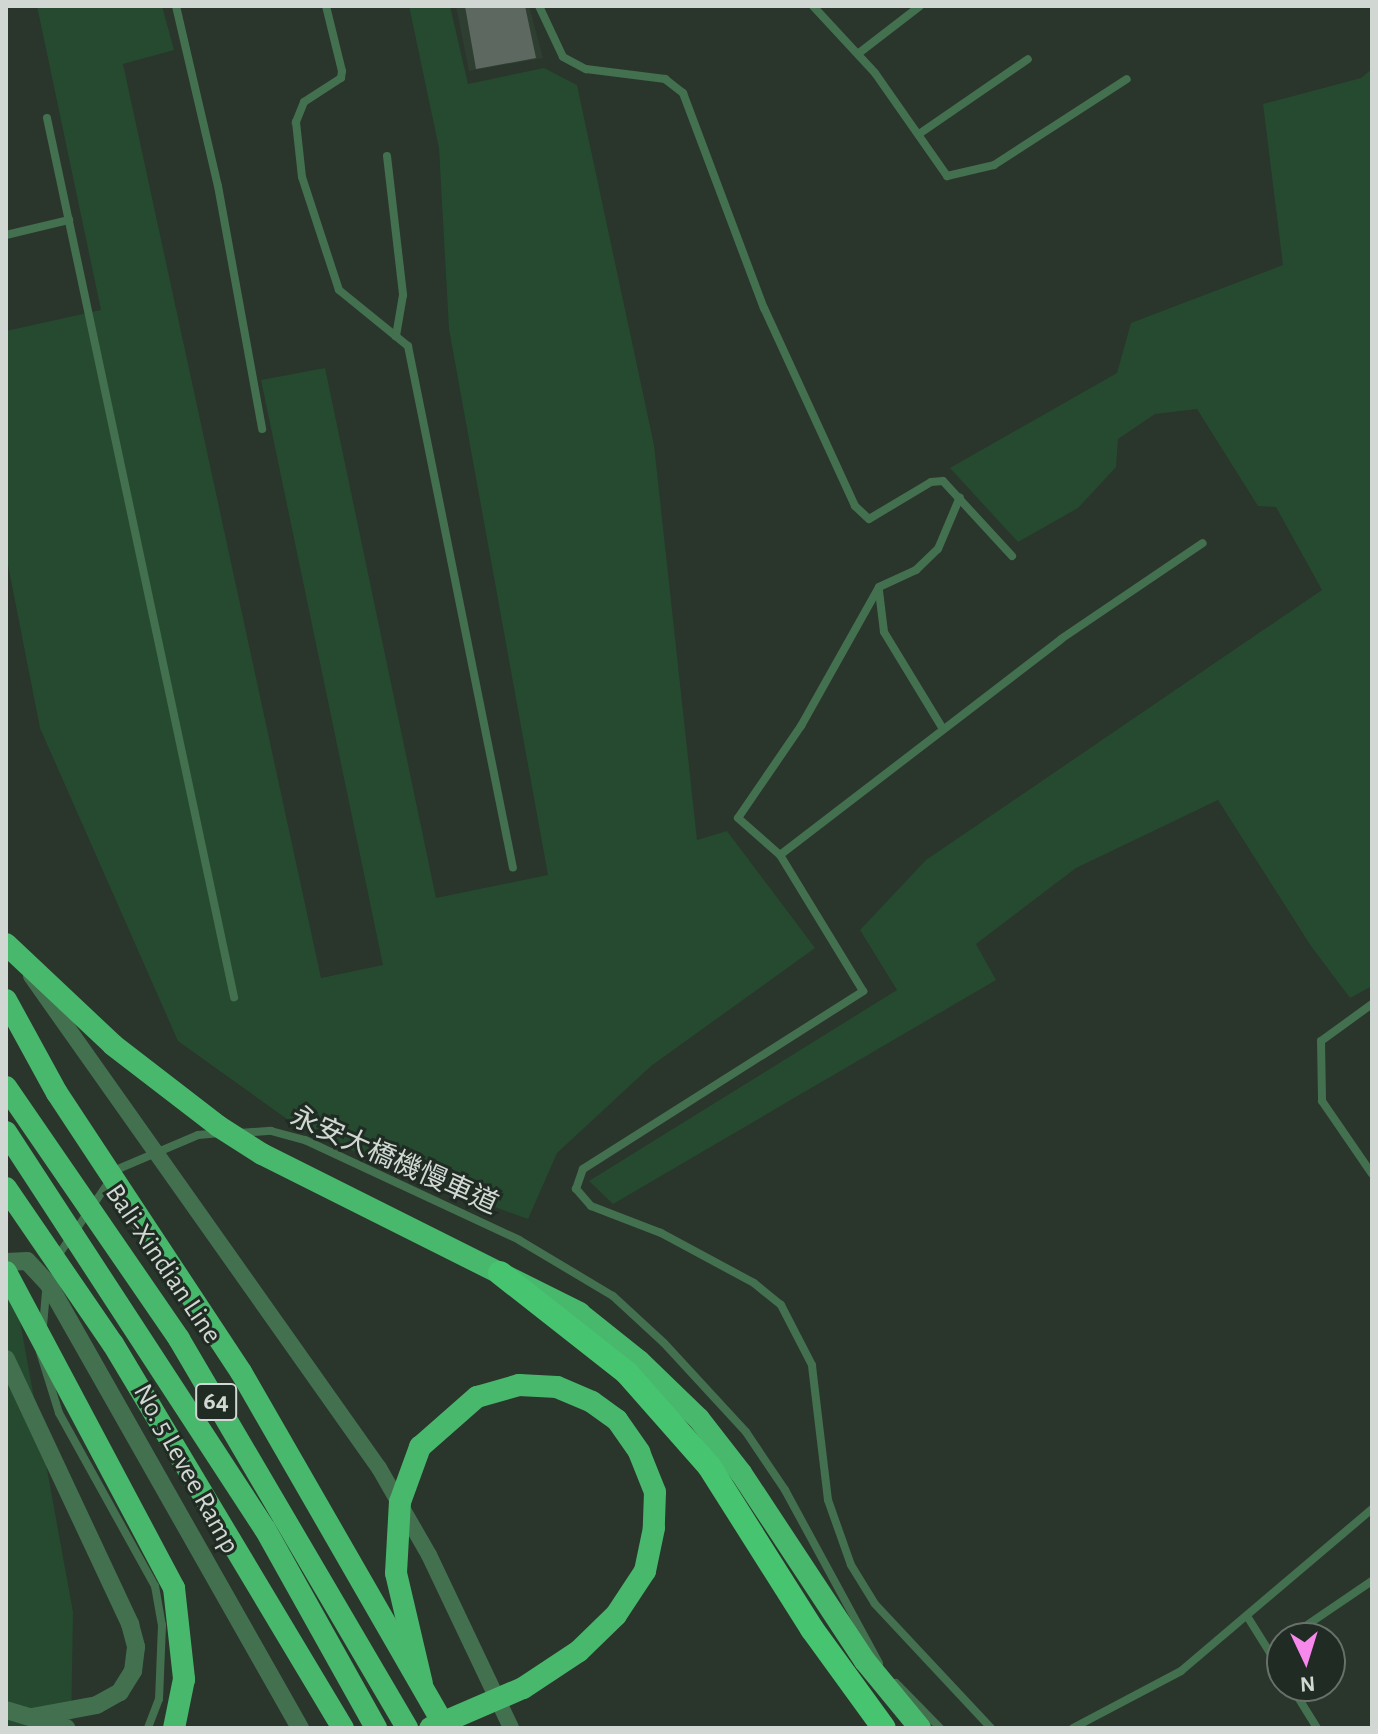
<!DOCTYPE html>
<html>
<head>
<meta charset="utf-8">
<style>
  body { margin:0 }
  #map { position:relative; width:1378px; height:1734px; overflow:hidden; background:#2a352c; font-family:"Alegreya Sans","Noto Sans TC",sans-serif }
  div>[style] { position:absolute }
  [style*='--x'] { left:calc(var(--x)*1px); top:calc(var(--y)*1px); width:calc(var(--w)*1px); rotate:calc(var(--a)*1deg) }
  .built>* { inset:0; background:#2e3f32 }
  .green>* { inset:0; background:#254a2f }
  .building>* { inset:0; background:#5d6960 }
  .service>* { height:8px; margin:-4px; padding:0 4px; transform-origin:4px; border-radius:4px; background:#43704e }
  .minor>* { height:16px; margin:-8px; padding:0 8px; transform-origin:8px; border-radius:8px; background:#43704e }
  .tertiary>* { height:18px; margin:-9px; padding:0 9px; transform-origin:9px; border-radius:9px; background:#43704e }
  .trunk>* { height:22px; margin:-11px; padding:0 11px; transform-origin:11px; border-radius:11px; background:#48b86c }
  .motorway>* { height:24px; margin:-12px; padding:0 12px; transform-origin:12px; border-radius:12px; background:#47c470 }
  span { translate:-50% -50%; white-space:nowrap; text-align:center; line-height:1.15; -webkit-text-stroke:6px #202b23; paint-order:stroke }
  .shield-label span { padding:2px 6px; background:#202b23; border:2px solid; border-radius:6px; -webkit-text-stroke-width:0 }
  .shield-label { font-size:26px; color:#d1d8d3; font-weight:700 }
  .street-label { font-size:28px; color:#d1d8d3 }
  .frame { position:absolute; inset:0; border:8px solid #d1d8d3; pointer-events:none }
  .north { position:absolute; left:1266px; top:1622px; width:80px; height:80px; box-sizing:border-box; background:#202b23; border:2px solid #677069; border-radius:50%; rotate:176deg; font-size:22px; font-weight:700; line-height:32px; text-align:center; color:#d1d8d3 }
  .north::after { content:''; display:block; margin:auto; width:28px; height:36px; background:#f788ec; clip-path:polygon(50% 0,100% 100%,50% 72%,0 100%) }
</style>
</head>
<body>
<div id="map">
  <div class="built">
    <div style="clip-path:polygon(456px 6px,529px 6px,543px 58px,469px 71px)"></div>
  </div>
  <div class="green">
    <div style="clip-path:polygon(37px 6px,162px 6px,174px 50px,123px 64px,321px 978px,383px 965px,261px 380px,325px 368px,436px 898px,548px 875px,449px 329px,439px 148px,409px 6px,450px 6px,468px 84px,544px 68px,577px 85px,654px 445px,697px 840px,727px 831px,815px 948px,651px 1066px,557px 1153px,528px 1219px,398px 1172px,287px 1119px,178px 1041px,40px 728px,6px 555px,6px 331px,101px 310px)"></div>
    <div style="clip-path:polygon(1372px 69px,1372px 986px,1350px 998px,1311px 946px,1218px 800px,1076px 868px,976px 944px,996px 980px,613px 1204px,589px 1181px,897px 990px,860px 930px,926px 860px,1322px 590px,1276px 507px,1258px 506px,1197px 409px,1155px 414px,1118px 439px,1116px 467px,1078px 508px,1018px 542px,950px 468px,1117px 373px,1131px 323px,1283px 265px,1263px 104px,1361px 78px)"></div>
    <div style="clip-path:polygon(6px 1294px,18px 1310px,73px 1612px,71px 1728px,6px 1728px)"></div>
  </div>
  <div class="building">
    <div style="clip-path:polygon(465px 6px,525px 6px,536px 58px,476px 69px)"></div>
  </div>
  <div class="service">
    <div style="--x:176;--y:6;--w:185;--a:76.9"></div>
    <div style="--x:218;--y:186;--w:247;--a:79.7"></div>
    <div style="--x:326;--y:6;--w:67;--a:76.2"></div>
    <div style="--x:342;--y:71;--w:7;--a:98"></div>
    <div style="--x:341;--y:78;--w:44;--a:147"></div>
    <div style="--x:304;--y:102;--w:22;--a:112"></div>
    <div style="--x:296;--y:122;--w:55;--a:83.8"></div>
    <div style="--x:302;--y:177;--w:119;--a:71.9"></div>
    <div style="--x:339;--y:290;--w:89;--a:39.1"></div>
    <div style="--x:408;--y:346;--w:532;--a:78.63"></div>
    <div style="--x:539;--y:6;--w:56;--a:64.8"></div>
    <div style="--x:563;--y:57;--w:26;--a:28"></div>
    <div style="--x:586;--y:69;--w:80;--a:7.2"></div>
    <div style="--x:665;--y:79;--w:23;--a:38"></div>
    <div style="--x:683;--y:93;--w:230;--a:69.4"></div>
    <div style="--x:764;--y:308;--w:218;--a:65.3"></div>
    <div style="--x:855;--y:506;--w:19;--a:43"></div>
    <div style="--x:869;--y:519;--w:72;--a:-30.8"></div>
    <div style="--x:931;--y:482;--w:12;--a:-5"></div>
    <div style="--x:943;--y:481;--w:102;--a:47.4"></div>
    <div style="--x:813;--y:6;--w:91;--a:47.2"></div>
    <div style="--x:875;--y:73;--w:126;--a:55"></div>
    <div style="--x:947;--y:176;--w:48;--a:-13.2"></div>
    <div style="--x:994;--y:165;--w:158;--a:-32.9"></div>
    <div style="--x:859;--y:53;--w:77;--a:-37.6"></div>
    <div style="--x:47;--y:118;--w:899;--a:77.99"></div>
    <div style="--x:919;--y:134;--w:132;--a:-34.5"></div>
    <div style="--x:387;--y:156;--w:140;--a:83.4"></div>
    <div style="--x:403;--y:295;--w:42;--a:99.7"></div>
    <div style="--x:6;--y:235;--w:65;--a:-13.4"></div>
    <div style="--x:879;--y:591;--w:41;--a:83"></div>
    <div style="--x:884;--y:632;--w:114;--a:58.7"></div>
    <div style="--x:780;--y:855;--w:56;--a:-138.6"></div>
    <div style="--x:738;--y:818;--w:112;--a:-55.6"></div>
    <div style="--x:801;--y:726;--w:159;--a:-60.7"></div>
    <div style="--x:879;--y:587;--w:41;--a:-24.7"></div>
    <div style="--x:916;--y:570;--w:30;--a:-44"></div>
    <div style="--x:938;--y:549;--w:56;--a:-67.1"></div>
    <div style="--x:1372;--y:1004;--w:63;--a:144"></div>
    <div style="--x:1321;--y:1041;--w:60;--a:89"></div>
    <div style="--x:1322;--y:1101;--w:88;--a:55.6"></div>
    <div style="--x:239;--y:1133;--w:32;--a:-4"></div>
    <div style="--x:271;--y:1131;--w:35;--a:15"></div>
    <div style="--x:305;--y:1140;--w:236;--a:25"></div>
    <div style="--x:519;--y:1240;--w:109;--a:30.8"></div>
    <div style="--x:613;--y:1296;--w:69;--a:42.7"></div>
    <div style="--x:664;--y:1343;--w:121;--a:47.3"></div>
    <div style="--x:746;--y:1432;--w:70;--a:56.1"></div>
    <div style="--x:785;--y:1490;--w:197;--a:61.5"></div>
    <div style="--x:57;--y:1257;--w:107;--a:-55.3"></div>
    <div style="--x:118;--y:1169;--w:87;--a:-23"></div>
    <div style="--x:198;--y:1135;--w:23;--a:-5"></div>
    <div style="--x:43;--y:1326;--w:38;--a:-85"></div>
    <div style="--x:40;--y:1352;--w:64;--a:72.7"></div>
    <div style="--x:59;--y:1413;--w:198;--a:61"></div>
    <div style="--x:155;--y:1586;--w:40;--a:80"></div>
    <div style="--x:162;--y:1625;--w:74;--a:92.3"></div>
    <div style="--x:159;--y:1699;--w:31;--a:111"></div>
    <div style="--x:1247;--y:1616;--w:66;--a:58"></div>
    <div style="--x:1288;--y:1638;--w:102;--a:-34.2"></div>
    <div style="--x:1269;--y:1651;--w:16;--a:-35"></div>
    <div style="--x:896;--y:1683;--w:63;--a:45.6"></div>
    <div style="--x:1291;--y:1686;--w:49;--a:58.2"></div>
    <div style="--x:991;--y:1728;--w:170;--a:-133.1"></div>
    <div style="--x:875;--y:1604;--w:46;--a:-121.6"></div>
    <div style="--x:851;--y:1565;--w:69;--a:-109.5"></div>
    <div style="--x:828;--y:1500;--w:136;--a:-96.8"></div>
    <div style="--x:812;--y:1365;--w:68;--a:-117.3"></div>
    <div style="--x:781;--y:1305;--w:35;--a:-141"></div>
    <div style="--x:754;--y:1283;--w:106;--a:-151.7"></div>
    <div style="--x:661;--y:1233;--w:75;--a:-158.9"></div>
    <div style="--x:591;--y:1206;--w:23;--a:-131"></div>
    <div style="--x:576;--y:1189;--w:21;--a:-71"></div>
    <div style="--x:583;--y:1169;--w:332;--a:-32.4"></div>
    <div style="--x:863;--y:991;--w:159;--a:-121.4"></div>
    <div style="--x:780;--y:855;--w:354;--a:-37.5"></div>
    <div style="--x:1061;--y:639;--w:171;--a:-34.1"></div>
    <div style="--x:1073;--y:1728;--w:122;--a:-27.8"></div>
    <div style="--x:1181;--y:1671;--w:250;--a:-40.3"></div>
  </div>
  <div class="minor">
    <div style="--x:31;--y:976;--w:603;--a:54.73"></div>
    <div style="--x:379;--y:1468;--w:100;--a:60.1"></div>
    <div style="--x:429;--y:1555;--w:191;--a:64.6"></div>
  </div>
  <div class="tertiary">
    <div style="--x:6;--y:1262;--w:21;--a:-3"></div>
    <div style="--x:27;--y:1261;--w:33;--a:47"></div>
    <div style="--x:49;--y:1285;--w:509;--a:60.46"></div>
    <div style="--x:6;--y:1359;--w:293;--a:64.9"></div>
    <div style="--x:130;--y:1624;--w:24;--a:75"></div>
    <div style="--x:136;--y:1647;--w:24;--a:97"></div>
    <div style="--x:133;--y:1671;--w:25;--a:122"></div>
    <div style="--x:120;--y:1692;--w:26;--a:151"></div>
    <div style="--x:97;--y:1705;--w:65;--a:169.4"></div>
    <div style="--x:6;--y:1710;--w:63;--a:16.7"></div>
  </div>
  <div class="trunk">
    <div style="--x:6;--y:944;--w:147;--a:43.3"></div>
    <div style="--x:113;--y:1045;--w:133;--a:37.6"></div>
    <div style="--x:218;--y:1126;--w:52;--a:32.5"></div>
    <div style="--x:262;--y:1154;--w:355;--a:26.6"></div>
    <div style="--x:579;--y:1313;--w:77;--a:38.7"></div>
    <div style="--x:639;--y:1361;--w:83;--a:44"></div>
    <div style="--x:699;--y:1419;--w:68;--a:52.1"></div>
    <div style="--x:741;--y:1473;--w:225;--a:56.6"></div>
    <div style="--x:865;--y:1661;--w:87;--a:50.6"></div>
    <div style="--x:6;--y:1000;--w:106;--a:61.3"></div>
    <div style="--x:57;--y:1093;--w:334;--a:56.6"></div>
    <div style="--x:241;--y:1372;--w:411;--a:60.1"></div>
    <div style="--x:6;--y:1087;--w:306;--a:55.5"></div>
    <div style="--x:179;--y:1339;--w:451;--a:59.6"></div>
    <div style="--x:6;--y:1132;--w:474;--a:56.9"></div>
    <div style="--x:265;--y:1529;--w:228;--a:60.8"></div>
    <div style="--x:6;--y:1188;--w:189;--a:55.6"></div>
    <div style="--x:113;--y:1344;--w:448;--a:59.1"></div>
    <div style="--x:6;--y:1272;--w:358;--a:62"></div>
    <div style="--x:174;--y:1588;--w:92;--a:83.7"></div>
    <div style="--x:184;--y:1679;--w:50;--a:101.5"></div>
    <div style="--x:422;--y:1684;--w:114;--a:-103.2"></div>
    <div style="--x:396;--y:1573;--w:71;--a:-86.8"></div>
    <div style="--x:400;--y:1502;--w:59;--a:-70"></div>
    <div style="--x:420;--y:1447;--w:76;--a:-41.3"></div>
    <div style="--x:477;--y:1397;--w:44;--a:-15.9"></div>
    <div style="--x:519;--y:1385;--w:38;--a:3"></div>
    <div style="--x:557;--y:1387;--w:38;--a:23"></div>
    <div style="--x:592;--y:1402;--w:31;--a:36"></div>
    <div style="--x:617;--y:1420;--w:39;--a:55"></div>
    <div style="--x:639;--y:1452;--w:43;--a:68.2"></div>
    <div style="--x:655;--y:1492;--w:36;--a:92"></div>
    <div style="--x:654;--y:1528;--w:44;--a:101.8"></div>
    <div style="--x:645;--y:1571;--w:53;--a:123.4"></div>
    <div style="--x:616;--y:1615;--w:52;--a:135.8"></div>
    <div style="--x:579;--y:1651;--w:67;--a:146.5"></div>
    <div style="--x:523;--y:1688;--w:101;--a:156.7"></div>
  </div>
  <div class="motorway">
    <div style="--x:500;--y:1273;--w:162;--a:38.2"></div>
    <div style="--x:627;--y:1373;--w:124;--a:48.6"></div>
    <div style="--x:709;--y:1466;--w:193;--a:57.7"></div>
    <div style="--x:812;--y:1629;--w:122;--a:54"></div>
  </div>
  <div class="shield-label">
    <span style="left:216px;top:1402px">64</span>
  </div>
  <div class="street-label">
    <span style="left:394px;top:1161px;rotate:24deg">永安大橋機慢車道</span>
    <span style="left:163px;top:1264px;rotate:56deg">Bali-Xindian Line</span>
    <span style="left:186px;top:1469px;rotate:61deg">No. 5 Levee Ramp</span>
  </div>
  <div class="frame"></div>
  <div class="north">N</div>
</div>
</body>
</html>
